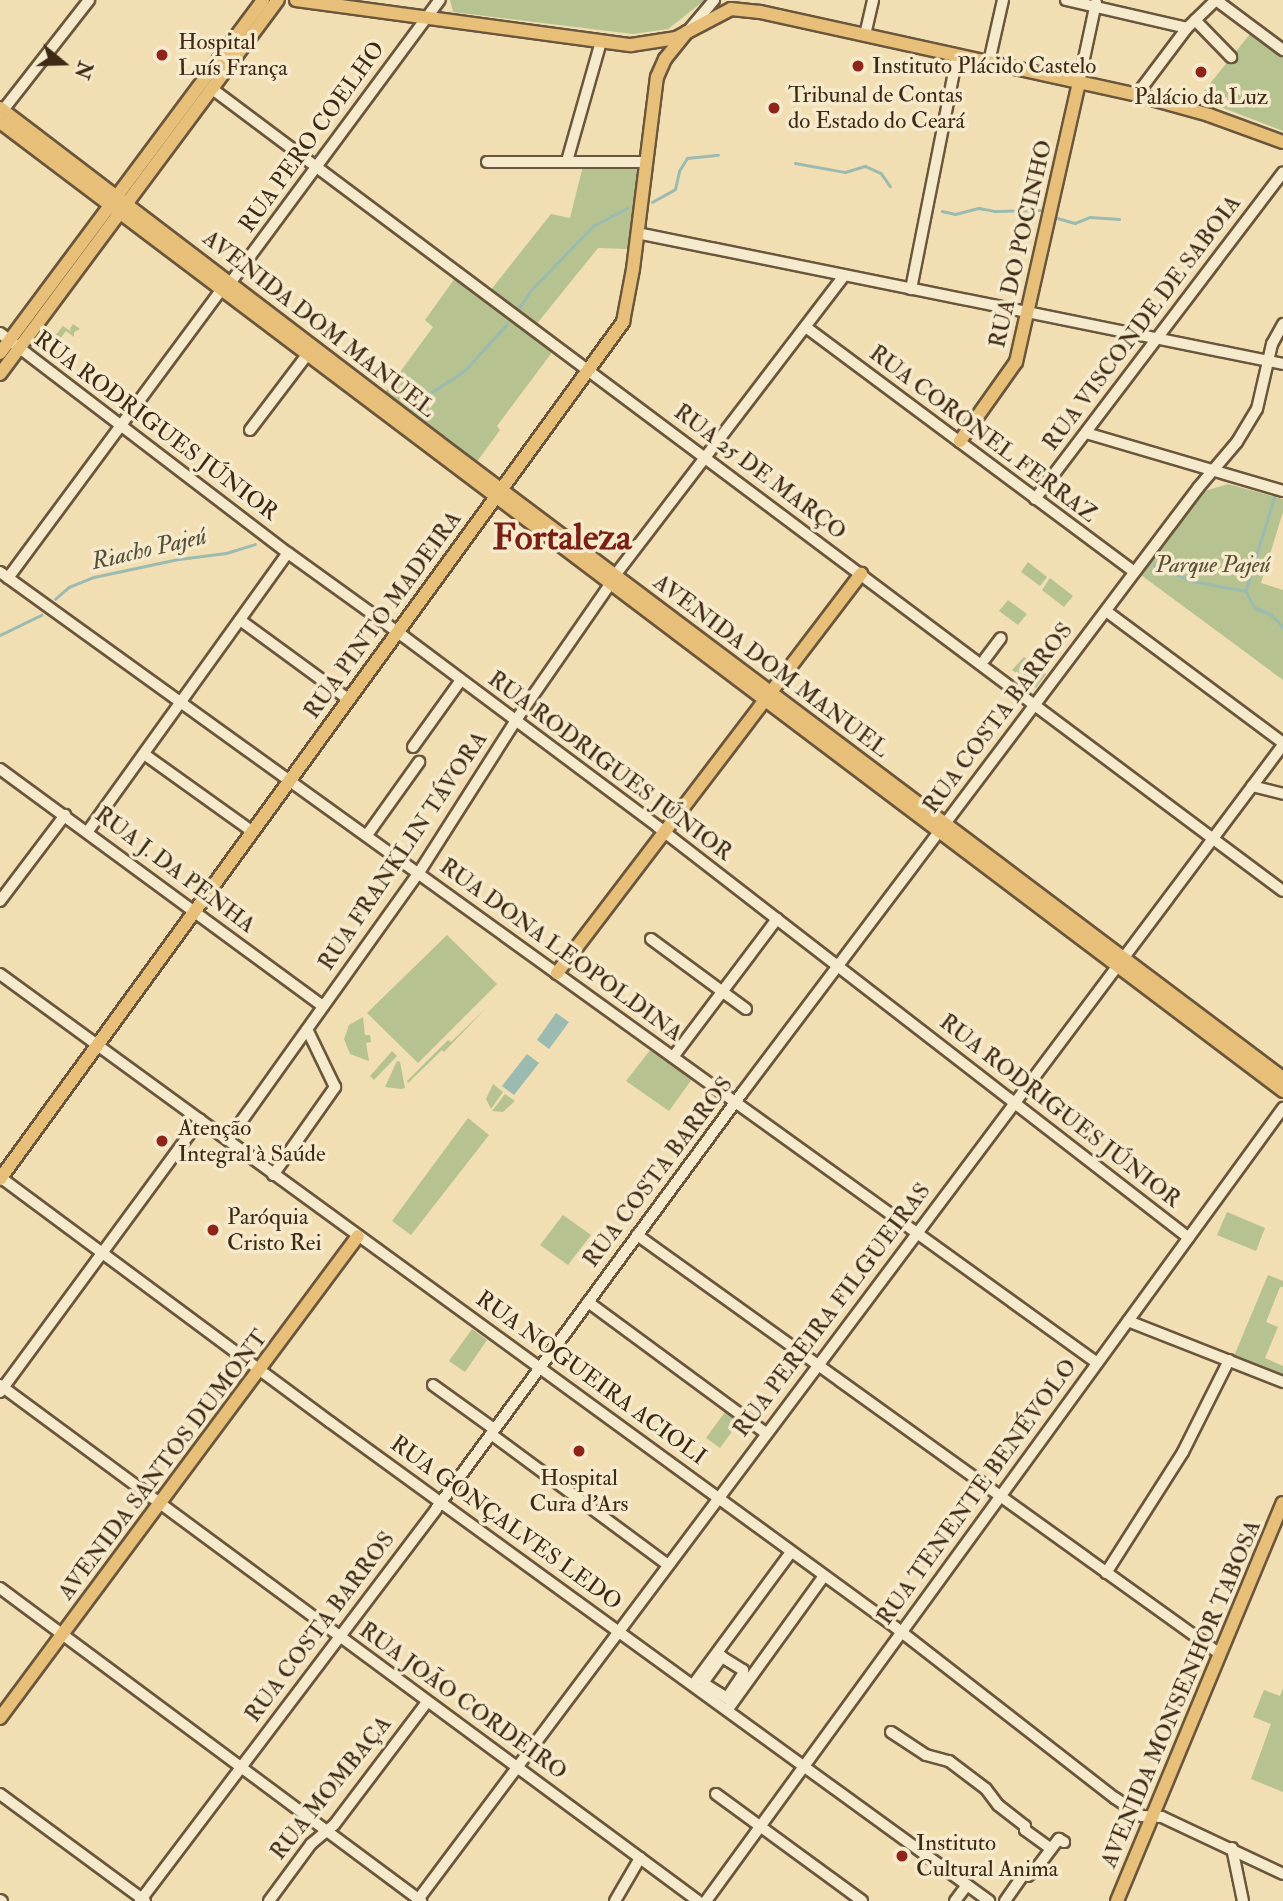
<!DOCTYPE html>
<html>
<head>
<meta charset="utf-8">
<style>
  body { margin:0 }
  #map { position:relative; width:1283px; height:1901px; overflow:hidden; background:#f1deb2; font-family:"IM FELL Double Pica",serif }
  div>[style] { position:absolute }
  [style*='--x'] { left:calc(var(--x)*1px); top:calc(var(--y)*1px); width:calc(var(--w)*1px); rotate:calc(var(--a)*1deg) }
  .green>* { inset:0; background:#b6c28f }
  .water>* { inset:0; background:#9bbbb1 }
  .stream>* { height:2.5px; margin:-1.25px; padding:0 1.25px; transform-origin:1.25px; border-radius:1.25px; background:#9bbbb1 }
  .roads { filter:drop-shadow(2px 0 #6a563c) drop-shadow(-2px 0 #6a563c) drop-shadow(0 2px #6a563c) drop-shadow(0 -2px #6a563c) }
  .minor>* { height:10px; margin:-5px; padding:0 5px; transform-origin:5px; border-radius:5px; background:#f6eacd }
  .major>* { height:12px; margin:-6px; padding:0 6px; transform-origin:6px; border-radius:6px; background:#e8bf79 }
  .dots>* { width:19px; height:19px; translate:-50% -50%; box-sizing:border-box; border:4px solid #f6eacd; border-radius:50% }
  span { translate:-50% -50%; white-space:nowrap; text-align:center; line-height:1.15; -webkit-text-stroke:7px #f6eacd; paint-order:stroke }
  .poi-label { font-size:23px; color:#3d2914 }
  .left { translate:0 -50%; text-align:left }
  .street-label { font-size:23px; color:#3d2914 }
  .park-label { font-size:23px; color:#5b4f33; font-style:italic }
  .water-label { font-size:24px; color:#544e3b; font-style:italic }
  .town-label { font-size:37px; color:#7a1f14; font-weight:700 }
  .north { position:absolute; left:28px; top:28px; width:70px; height:70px; -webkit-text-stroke:5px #f6eacd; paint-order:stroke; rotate:109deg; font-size:19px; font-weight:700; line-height:28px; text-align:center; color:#3d2914 }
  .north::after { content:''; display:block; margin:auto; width:24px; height:32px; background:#3d2914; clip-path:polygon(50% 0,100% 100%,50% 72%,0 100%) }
</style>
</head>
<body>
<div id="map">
  <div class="green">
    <div style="clip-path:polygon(450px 0,705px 0,668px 29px,633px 34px,453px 12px)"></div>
    <div style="clip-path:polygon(1258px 24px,1283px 42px,1283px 131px,1205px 101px,1200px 96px)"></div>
    <div style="clip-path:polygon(583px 166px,639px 166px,629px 249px,598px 248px,535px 326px,490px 291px,551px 214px,570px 218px)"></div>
    <div style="clip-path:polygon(455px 278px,553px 351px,497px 426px,500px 430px,476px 463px,384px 394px,433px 327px,425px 320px)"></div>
    <div style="clip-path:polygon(73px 324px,80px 329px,74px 332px,74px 337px,66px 331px,50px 352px,47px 350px,52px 339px,56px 342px,58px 339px,55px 336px,63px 326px,72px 332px,70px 329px)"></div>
    <div style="clip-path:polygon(1228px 484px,1283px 499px,1283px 512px,1261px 583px,1283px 590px,1283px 680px,1141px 575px,1205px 491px)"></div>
    <div style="clip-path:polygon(1028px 562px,1047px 577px,1040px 586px,1021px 572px)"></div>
    <div style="clip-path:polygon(1050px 578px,1073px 596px,1064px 607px,1042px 590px)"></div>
    <div style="clip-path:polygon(1008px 600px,1027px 614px,1018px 625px,999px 611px)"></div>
    <div style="clip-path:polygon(1024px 657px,1046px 674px,1036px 688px,1012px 670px)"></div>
    <div style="clip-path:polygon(447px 935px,497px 984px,418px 1063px,367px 1013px)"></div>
    <div style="clip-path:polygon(486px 1008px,444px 1052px,442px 1050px,408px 1083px,407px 1081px,448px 1040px,451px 1042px)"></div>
    <div style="clip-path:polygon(363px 1017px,365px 1035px,370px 1035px,371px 1042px,366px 1043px,369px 1061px,350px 1054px,344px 1039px,349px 1025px)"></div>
    <div style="clip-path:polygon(651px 1049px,692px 1079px,669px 1111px,626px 1081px)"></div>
    <div style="clip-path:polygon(392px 1051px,397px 1056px,374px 1080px,370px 1076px)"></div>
    <div style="clip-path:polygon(397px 1061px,400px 1062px,405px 1088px,401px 1089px,385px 1087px)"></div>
    <div style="clip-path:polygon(493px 1084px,503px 1092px,491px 1109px,486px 1099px)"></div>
    <div style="clip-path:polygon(505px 1094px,515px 1101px,503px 1112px,492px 1111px)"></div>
    <div style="clip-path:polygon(468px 1118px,489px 1135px,411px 1235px,392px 1221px)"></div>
    <div style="clip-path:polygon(1227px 1212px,1265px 1228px,1256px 1251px,1217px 1235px)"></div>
    <div style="clip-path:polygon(563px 1215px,591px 1235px,568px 1265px,540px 1245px)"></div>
    <div style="clip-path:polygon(1268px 1275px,1283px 1281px,1283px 1287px,1280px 1287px,1266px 1322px,1278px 1327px,1265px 1358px,1283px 1366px,1283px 1375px,1234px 1356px)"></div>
    <div style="clip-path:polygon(472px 1329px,487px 1340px,465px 1372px,449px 1361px)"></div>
    <div style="clip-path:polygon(725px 1412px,739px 1422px,720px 1448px,706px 1438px)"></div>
    <div style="clip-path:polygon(1283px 1688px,1283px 1792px,1251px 1779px,1271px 1724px,1253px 1717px,1264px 1690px,1280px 1696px)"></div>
  </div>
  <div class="water">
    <div style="clip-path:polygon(556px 1013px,569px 1022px,549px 1049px,537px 1040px)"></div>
    <div style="clip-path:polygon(527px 1054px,539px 1063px,514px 1095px,502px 1086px)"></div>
  </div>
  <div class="stream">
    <div style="--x:795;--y:163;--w:51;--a:10.2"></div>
    <div style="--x:845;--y:172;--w:21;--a:-17"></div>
    <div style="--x:865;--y:166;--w:17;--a:24"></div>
    <div style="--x:881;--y:173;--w:16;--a:55"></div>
    <div style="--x:652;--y:202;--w:26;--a:-29"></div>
    <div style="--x:675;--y:189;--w:18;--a:-77"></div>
    <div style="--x:679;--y:171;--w:15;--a:-58"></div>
    <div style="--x:687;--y:158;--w:31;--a:-6"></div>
    <div style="--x:942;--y:211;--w:13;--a:13"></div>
    <div style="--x:955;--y:214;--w:25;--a:-14"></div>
    <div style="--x:979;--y:208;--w:16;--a:11"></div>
    <div style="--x:995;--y:211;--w:45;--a:-1.3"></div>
    <div style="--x:1054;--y:217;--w:22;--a:16"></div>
    <div style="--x:1075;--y:223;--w:16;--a:-22"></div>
    <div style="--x:1090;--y:217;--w:29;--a:4"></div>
    <div style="--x:518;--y:309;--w:24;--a:-55"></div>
    <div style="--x:532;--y:289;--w:88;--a:-45.9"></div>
    <div style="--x:593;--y:226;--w:38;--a:-28"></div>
    <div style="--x:408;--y:412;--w:28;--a:-41"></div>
    <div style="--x:429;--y:394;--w:42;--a:-33.3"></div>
    <div style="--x:464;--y:371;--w:64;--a:-47.5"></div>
    <div style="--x:1275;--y:496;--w:99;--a:107"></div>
    <div style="--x:1246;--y:591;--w:19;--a:62"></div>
    <div style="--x:1255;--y:608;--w:17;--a:21"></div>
    <div style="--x:1271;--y:614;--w:18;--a:47"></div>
    <div style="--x:1154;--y:565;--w:41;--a:22.8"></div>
    <div style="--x:1192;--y:581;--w:55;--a:10.5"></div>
    <div style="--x:55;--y:599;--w:18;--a:-41"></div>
    <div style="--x:69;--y:587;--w:27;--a:-22"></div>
    <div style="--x:94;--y:577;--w:87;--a:-12"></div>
    <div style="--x:179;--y:559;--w:47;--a:-7.3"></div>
    <div style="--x:226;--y:553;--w:30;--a:-17"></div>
    <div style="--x:0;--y:635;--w:46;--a:-26"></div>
  </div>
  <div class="roads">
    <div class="minor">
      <div style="--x:1066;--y:0;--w:124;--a:13"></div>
      <div style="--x:1216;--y:0;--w:84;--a:36.7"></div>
      <div style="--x:1195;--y:20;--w:52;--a:45.8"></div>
      <div style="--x:689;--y:30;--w:39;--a:-50"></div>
      <div style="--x:865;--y:35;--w:36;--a:-77"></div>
      <div style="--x:989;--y:62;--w:64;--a:-77.3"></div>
      <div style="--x:1079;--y:82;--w:81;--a:-77.9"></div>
      <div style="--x:211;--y:88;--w:1339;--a:36.84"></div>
      <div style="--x:1141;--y:89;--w:76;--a:-53"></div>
      <div style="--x:1187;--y:28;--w:40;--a:-44"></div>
      <div style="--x:0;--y:114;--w:145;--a:-52"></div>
      <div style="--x:567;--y:161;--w:124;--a:-74.1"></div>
      <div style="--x:487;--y:162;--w:159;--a:0"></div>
      <div style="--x:637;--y:233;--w:659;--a:11.46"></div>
      <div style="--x:231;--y:282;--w:351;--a:-53.5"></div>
      <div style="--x:911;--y:289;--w:237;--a:-78.8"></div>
      <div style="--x:807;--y:328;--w:408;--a:36.7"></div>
      <div style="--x:0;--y:333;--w:362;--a:37.4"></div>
      <div style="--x:288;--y:553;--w:142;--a:35.8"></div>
      <div style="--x:403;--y:636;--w:319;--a:36.8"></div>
      <div style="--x:658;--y:827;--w:671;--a:37.74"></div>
      <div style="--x:250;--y:430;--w:94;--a:-52.8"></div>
      <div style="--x:1086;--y:433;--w:205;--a:16.4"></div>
      <div style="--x:1035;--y:499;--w:410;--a:-52.8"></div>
      <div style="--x:0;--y:572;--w:1352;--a:35.79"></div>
      <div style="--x:616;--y:574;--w:375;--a:-52.6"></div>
      <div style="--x:8;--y:578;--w:360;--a:-53.5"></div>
      <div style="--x:1106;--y:611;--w:221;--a:36.7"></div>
      <div style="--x:240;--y:620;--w:134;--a:36.2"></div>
      <div style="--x:985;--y:659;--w:26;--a:-53"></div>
      <div style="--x:413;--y:747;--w:82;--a:-54.4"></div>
      <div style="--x:144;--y:754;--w:134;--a:35.6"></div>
      <div style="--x:0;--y:769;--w:401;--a:36.3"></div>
      <div style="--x:1252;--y:786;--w:32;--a:14"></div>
      <div style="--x:88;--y:831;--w:342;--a:-54.3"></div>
      <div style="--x:367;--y:835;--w:90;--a:-54.5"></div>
      <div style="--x:0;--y:901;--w:108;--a:-52.9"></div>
      <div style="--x:651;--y:939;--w:118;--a:36.4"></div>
      <div style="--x:0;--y:974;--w:1108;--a:36.11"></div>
      <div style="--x:895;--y:1627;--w:279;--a:37.9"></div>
      <div style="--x:1115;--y:1798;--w:32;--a:34"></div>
      <div style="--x:1142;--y:1816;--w:20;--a:3"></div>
      <div style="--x:1162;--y:1817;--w:134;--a:25.2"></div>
      <div style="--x:673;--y:1057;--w:173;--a:-53"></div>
      <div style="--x:228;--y:1140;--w:327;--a:-54.5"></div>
      <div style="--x:418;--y:874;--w:183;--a:-57.5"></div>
      <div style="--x:516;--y:720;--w:165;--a:-55.3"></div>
      <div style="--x:273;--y:1175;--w:108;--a:-54.8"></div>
      <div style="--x:335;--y:1087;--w:64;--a:-115.8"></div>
      <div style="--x:0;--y:1177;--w:411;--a:36.6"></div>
      <div style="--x:330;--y:1422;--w:815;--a:36.01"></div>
      <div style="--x:637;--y:1235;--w:718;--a:35.7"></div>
      <div style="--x:588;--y:1302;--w:221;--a:36.4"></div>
      <div style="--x:1128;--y:1321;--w:167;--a:21.5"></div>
      <div style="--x:0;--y:1385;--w:868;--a:36.47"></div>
      <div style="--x:433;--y:1385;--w:75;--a:35.8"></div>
      <div style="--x:0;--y:1392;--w:338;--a:-53.7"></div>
      <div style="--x:491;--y:1434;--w:219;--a:36.5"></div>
      <div style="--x:1106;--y:1573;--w:143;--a:-57.5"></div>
      <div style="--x:1183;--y:1452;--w:103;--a:-63.4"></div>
      <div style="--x:0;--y:1588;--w:525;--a:36.63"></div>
      <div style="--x:722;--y:1657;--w:25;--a:32"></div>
      <div style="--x:743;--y:1670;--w:4;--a:90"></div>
      <div style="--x:743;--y:1674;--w:29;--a:124"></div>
      <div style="--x:727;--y:1698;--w:26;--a:-148"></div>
      <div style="--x:705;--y:1684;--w:4;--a:-90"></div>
      <div style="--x:705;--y:1680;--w:29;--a:-54"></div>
      <div style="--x:693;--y:1685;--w:165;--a:-53.6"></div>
      <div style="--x:728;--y:1709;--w:164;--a:-54.2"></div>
      <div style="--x:891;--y:1732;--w:42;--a:33.3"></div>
      <div style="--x:926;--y:1755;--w:24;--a:15"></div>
      <div style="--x:949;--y:1761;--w:46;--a:37.1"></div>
      <div style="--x:986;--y:1789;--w:20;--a:53"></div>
      <div style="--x:998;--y:1805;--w:34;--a:38"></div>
      <div style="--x:1025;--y:1826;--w:4;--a:90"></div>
      <div style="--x:1025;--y:1830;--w:32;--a:36"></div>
      <div style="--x:0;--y:1794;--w:180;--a:36.4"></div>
      <div style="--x:716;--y:1794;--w:181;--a:36.2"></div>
      <div style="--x:1232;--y:1848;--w:54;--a:78.3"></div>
      <div style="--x:0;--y:1900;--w:2;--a:27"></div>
      <div style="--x:140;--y:1901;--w:491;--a:-52.9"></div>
      <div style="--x:436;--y:1509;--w:516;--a:-53.66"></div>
      <div style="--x:742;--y:1093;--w:758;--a:-52.99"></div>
      <div style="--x:1198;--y:488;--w:60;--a:-49.7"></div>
      <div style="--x:1237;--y:442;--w:39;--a:-59"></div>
      <div style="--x:1257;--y:409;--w:67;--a:-77"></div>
      <div style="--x:1272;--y:344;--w:23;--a:-61"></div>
      <div style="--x:269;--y:1901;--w:71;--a:-53.6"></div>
      <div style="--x:311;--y:1844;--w:30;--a:-40"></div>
      <div style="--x:334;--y:1825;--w:154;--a:-52.9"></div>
      <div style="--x:417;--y:1901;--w:1444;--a:-53.16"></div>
      <div style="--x:615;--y:1901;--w:50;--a:-59.8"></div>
      <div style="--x:706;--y:1901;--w:981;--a:-53.96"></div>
      <div style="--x:955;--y:1901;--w:20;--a:-53"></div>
      <div style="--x:1005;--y:1901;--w:33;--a:-55"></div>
      <div style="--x:1024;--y:1874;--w:4;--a:27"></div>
      <div style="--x:1028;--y:1876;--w:11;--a:-41"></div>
      <div style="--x:1036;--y:1869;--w:38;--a:-53"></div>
      <div style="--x:1059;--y:1839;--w:6;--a:31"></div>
    </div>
    <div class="major">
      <div style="--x:296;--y:0;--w:338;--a:7.7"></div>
      <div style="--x:631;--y:45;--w:46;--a:-8.8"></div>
      <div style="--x:676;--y:38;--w:62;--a:-27.8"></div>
      <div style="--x:731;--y:9;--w:29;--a:6"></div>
      <div style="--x:760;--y:12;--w:386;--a:12.4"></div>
      <div style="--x:1137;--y:95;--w:75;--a:15.5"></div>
      <div style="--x:1209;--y:115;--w:79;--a:20"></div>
      <div style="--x:0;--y:108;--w:551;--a:37.33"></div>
      <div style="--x:438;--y:442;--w:1058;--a:36.97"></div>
      <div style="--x:0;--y:122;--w:1608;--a:37.06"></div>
      <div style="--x:0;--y:353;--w:440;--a:-53.3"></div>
      <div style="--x:0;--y:374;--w:466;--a:-53.4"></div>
      <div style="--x:960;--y:441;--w:97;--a:-54.7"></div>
      <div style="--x:1016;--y:362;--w:287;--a:-77.3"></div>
      <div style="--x:557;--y:973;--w:502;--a:-52.7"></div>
      <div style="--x:0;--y:1179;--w:1060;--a:-53.98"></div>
      <div style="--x:623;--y:322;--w:54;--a:-79.3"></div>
      <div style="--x:633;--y:269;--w:193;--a:-82.9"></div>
      <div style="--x:657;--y:77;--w:20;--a:-66"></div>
      <div style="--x:665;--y:59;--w:35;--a:-51"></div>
      <div style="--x:0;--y:1718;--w:600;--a:-53.4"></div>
      <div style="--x:1117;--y:1901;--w:431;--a:-67.4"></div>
    </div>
  </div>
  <div class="dots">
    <div style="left:162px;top:55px;background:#8f2418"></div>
    <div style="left:858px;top:66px;background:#8f2418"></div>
    <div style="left:1201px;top:72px;background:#8f2418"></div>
    <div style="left:774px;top:108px;background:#8f2418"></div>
    <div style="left:162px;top:1141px;background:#8f2418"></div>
    <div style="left:213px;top:1230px;background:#8f2418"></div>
    <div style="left:579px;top:1451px;background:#8f2418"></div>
    <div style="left:902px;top:1856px;background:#8f2418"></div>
  </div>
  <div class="poi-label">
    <span class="left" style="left:178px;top:55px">Hospital<br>Luís França</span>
    <span class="left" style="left:872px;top:66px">Instituto Plácido Castelo</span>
    <span class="left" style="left:788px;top:108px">Tribunal de Contas<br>do Estado do Ceará</span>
    <span style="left:1201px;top:97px">Palácio da Luz</span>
    <span class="left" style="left:178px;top:1141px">Atenção<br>Integral à Saúde</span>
    <span class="left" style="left:227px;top:1230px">Paróquia<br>Cristo Rei</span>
    <span style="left:579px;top:1491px">Hospital<br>Cura d'Ars</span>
    <span class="left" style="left:916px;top:1856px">Instituto<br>Cultural Anima</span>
  </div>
  <div class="street-label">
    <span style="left:312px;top:137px;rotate:-54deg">RUA PERO COELHO</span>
    <span style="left:1021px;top:244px;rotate:-77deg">RUA DO POCINHO</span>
    <span style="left:1142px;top:323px;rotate:-53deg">RUA VISCONDE DE SABOIA</span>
    <span style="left:319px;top:324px;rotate:38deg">AVENIDA DOM MANUEL</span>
    <span style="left:156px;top:426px;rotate:37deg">RUA RODRIGUES JÚNIOR</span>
    <span style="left:983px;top:434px;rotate:37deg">RUA CORONEL FERRAZ</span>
    <span style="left:760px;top:472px;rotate:37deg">RUA 25 DE MARÇO</span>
    <span style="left:383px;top:615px;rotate:-54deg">RUA PINTO MADEIRA</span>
    <span style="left:771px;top:666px;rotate:37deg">AVENIDA DOM MANUEL</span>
    <span style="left:998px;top:718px;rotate:-53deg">RUA COSTA BARROS</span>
    <span style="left:610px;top:766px;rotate:37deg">RUA RODRIGUES JÚNIOR</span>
    <span style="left:403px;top:851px;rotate:-56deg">RUA FRANKLIN TÁVORA</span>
    <span style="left:175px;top:870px;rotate:37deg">RUA J. DA PENHA</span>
    <span style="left:561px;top:950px;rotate:36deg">RUA DONA LEOPOLDINA</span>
    <span style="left:1060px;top:1111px;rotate:38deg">RUA RODRIGUES JÚNIOR</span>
    <span style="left:658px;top:1172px;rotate:-53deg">RUA COSTA BARROS</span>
    <span style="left:832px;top:1310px;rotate:-53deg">RUA PEREIRA FILGUEIRAS</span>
    <span style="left:591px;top:1378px;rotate:36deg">RUA NOGUEIRA ACIOLI</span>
    <span style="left:163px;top:1465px;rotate:-53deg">AVENIDA SANTOS DUMONT</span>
    <span style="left:977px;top:1492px;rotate:-54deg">RUA TENENTE BENÉVOLO</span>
    <span style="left:506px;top:1523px;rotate:36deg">RUA GONÇALVES LEDO</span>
    <span style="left:320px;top:1627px;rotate:-53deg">RUA COSTA BARROS</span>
    <span style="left:1181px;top:1694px;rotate:-67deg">AVENIDA MONSENHOR TABOSA</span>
    <span style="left:463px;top:1701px;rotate:36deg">RUA JOÃO CORDEIRO</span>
    <span style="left:331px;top:1788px;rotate:-51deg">RUA MOMBAÇA</span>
  </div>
  <div class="park-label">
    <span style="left:1213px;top:565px">Parque Pajeú</span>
  </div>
  <div class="water-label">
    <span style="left:149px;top:549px;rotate:-13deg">Riacho Pajeú</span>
  </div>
  <div class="town-label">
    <span style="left:562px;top:538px">Fortaleza</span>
  </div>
  <div class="north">N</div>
</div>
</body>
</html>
